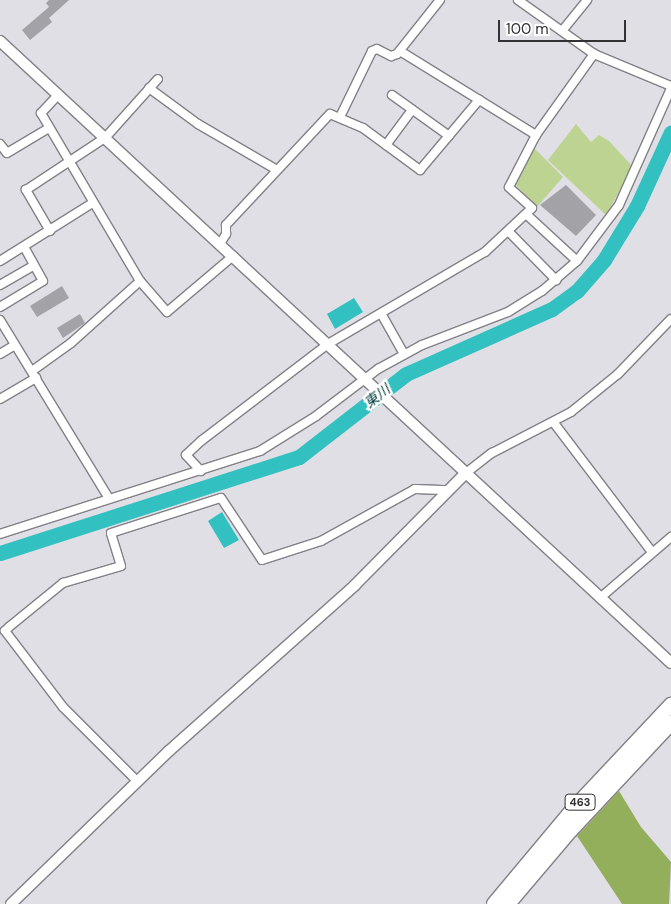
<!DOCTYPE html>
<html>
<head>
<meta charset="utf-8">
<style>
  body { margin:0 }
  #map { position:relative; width:671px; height:904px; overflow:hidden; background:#e0dfe5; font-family:"DM Sans","Noto Sans JP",sans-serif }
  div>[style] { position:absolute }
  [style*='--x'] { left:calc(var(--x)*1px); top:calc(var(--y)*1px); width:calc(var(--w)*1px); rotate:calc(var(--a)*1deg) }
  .green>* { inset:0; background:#bcd391 }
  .forest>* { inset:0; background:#94af5b }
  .water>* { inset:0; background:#33c0c0 }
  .river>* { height:15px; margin:-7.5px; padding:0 7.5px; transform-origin:7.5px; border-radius:7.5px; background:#33c0c0 }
  .building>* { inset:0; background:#a3a2a7 }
  .roads { filter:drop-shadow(1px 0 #828186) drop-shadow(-1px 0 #828186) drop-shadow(0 1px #828186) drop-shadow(0 -1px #828186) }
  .minor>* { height:8px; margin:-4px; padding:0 4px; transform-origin:4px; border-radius:4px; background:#fff }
  .tertiary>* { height:10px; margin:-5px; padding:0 5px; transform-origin:5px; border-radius:5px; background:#fff }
  .trunk>* { height:14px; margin:-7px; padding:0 7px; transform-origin:7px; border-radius:7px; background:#fff }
  span { translate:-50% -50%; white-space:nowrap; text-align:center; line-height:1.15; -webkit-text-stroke:5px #fff; paint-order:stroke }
  .shield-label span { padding:1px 4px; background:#fff; border:1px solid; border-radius:4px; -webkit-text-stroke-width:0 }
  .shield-label { font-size:11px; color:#323133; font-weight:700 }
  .water-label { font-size:14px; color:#003e3f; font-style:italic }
  .scale { position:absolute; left:498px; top:20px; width:128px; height:22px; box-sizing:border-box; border:2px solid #323133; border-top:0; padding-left:6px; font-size:15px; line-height:18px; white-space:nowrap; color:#323133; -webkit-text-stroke:4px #fff; paint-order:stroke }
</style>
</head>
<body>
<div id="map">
  <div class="green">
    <div style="clip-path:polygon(576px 124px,591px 142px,599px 135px,609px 141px,633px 167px,606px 215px,548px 160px)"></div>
    <div style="clip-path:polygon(533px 147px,563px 177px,537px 207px,515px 184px)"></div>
  </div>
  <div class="forest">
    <div style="clip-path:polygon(619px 791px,641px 827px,671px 862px,669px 904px,622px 904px,577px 836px)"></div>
  </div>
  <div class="water">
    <div style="clip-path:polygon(354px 298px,363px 312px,335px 329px,327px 314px)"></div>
    <div style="clip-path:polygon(222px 512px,239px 540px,224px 548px,208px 521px)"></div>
  </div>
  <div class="river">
    <div style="--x:0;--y:553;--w:314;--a:-17.8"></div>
    <div style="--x:299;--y:457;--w:135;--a:-37.8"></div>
    <div style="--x:406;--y:374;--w:160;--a:-24"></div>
    <div style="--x:552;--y:309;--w:31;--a:-36"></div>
    <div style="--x:577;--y:291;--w:41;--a:-48.9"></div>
    <div style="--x:604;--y:260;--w:63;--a:-58.6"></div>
    <div style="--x:637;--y:206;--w:81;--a:-65.3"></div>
  </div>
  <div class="building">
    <div style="clip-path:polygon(49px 0,69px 0,49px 18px,52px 22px,30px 40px,22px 30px,49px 7px,46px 3px)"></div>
    <div style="clip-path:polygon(566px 185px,596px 215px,576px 236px,540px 205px)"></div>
    <div style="clip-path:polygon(62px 286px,69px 298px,37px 317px,30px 306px)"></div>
    <div style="clip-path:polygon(80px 314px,85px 323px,63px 338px,57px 328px)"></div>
  </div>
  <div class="roads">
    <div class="minor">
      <div style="--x:518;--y:0;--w:93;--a:35.4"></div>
      <div style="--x:594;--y:54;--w:83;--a:22.6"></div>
      <div style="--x:562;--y:31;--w:40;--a:-51"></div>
      <div style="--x:400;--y:51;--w:160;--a:31.7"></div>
      <div style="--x:149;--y:88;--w:61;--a:36.3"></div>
      <div style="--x:198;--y:124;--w:91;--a:30.2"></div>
      <div style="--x:58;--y:95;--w:25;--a:133"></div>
      <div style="--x:41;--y:113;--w:195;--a:59.5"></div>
      <div style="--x:140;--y:281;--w:41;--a:48.9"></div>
      <div style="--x:167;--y:312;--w:87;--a:-40.3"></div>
      <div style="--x:392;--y:95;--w:70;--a:35.7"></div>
      <div style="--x:340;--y:117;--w:73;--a:-64.1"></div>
      <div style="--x:372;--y:51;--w:5;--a:-22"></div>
      <div style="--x:377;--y:49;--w:16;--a:27"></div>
      <div style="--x:391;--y:56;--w:6;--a:-18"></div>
      <div style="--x:397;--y:54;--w:69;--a:-51.5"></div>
      <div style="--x:0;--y:144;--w:11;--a:52"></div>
      <div style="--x:7;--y:153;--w:49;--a:-30.8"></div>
      <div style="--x:386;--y:145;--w:44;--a:-53.4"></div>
      <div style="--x:526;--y:214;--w:69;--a:42.7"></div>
      <div style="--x:50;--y:231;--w:48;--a:-120.3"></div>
      <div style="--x:26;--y:190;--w:95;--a:-33.4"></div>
      <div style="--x:105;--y:138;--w:79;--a:-48.1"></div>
      <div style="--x:508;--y:231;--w:69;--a:45.6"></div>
      <div style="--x:220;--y:244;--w:12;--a:-59"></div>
      <div style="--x:226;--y:234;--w:9;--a:-90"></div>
      <div style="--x:226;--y:225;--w:152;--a:-46.9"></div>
      <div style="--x:330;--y:114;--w:36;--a:23"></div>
      <div style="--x:363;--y:128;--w:71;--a:36.4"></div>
      <div style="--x:420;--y:170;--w:92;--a:-49.9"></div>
      <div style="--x:0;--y:261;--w:107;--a:-32.1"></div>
      <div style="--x:0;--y:285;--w:39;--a:-30"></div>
      <div style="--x:0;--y:307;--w:50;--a:-31.2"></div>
      <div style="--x:43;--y:281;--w:39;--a:-119"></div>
      <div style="--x:382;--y:315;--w:45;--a:60.6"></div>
      <div style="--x:0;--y:320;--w:207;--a:58.6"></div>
      <div style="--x:0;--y:354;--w:17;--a:-31"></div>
      <div style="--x:32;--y:371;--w:48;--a:-35.7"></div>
      <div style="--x:71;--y:343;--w:93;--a:-41.9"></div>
      <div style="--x:0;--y:399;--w:42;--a:-30.3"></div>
      <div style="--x:554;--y:423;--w:162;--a:52.8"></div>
      <div style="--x:201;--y:471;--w:22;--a:-133"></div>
      <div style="--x:186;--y:455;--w:21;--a:-43"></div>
      <div style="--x:201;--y:441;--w:160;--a:-37.4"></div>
      <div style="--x:328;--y:344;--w:182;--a:-30.4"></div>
      <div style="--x:485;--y:252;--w:64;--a:-43.1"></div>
      <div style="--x:532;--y:208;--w:31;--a:-138"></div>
      <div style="--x:509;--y:187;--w:59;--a:-62.6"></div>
      <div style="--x:536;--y:135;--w:100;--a:-54.4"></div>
      <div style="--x:466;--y:473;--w:33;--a:-38"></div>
      <div style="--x:492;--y:453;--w:89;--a:-27.4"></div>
      <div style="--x:571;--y:412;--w:60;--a:-39"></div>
      <div style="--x:618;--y:374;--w:76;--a:-46.1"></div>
      <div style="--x:0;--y:534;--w:273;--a:-17.7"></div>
      <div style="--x:260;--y:451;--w:66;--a:-32"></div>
      <div style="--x:316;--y:416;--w:78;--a:-37.2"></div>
      <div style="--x:378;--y:369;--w:50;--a:-28.6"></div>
      <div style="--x:422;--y:345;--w:92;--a:-21"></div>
      <div style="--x:508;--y:312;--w:40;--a:-32"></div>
      <div style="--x:542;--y:291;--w:46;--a:-40.6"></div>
      <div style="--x:577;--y:261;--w:70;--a:-53.1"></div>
      <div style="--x:619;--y:205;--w:128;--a:-66"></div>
      <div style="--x:600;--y:598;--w:94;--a:-40.7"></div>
      <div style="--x:138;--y:782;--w:106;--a:-135"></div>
      <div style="--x:63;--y:707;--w:96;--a:-127.3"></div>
      <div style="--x:5;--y:631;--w:6;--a:-45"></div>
      <div style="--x:9;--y:627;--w:70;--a:-39.2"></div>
      <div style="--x:63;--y:583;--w:60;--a:-16.3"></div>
      <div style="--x:121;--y:566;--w:34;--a:-107"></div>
      <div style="--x:111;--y:533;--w:115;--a:-17.7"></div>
      <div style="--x:221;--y:498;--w:74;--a:56.5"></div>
      <div style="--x:262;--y:560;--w:62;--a:-17.9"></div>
      <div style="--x:321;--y:541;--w:107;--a:-29"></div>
      <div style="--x:415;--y:489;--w:34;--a:2"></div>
    </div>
    <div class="tertiary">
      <div style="--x:0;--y:41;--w:915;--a:42.83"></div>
      <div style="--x:11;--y:904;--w:220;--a:-44.1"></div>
      <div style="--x:169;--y:751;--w:249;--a:-41.7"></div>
      <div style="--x:355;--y:585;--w:158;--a:-45.3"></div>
    </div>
    <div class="trunk">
      <div style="--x:494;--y:904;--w:128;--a:-50.1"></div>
      <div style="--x:576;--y:806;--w:139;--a:-46.8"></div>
      <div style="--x:508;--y:904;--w:96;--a:-49.7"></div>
      <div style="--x:570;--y:831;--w:148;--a:-46.9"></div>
    </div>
  </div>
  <div class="shield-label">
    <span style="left:580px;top:802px">463</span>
  </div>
  <div class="water-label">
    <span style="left:377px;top:396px;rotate:-38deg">東川</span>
  </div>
  <div class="scale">100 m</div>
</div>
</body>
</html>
